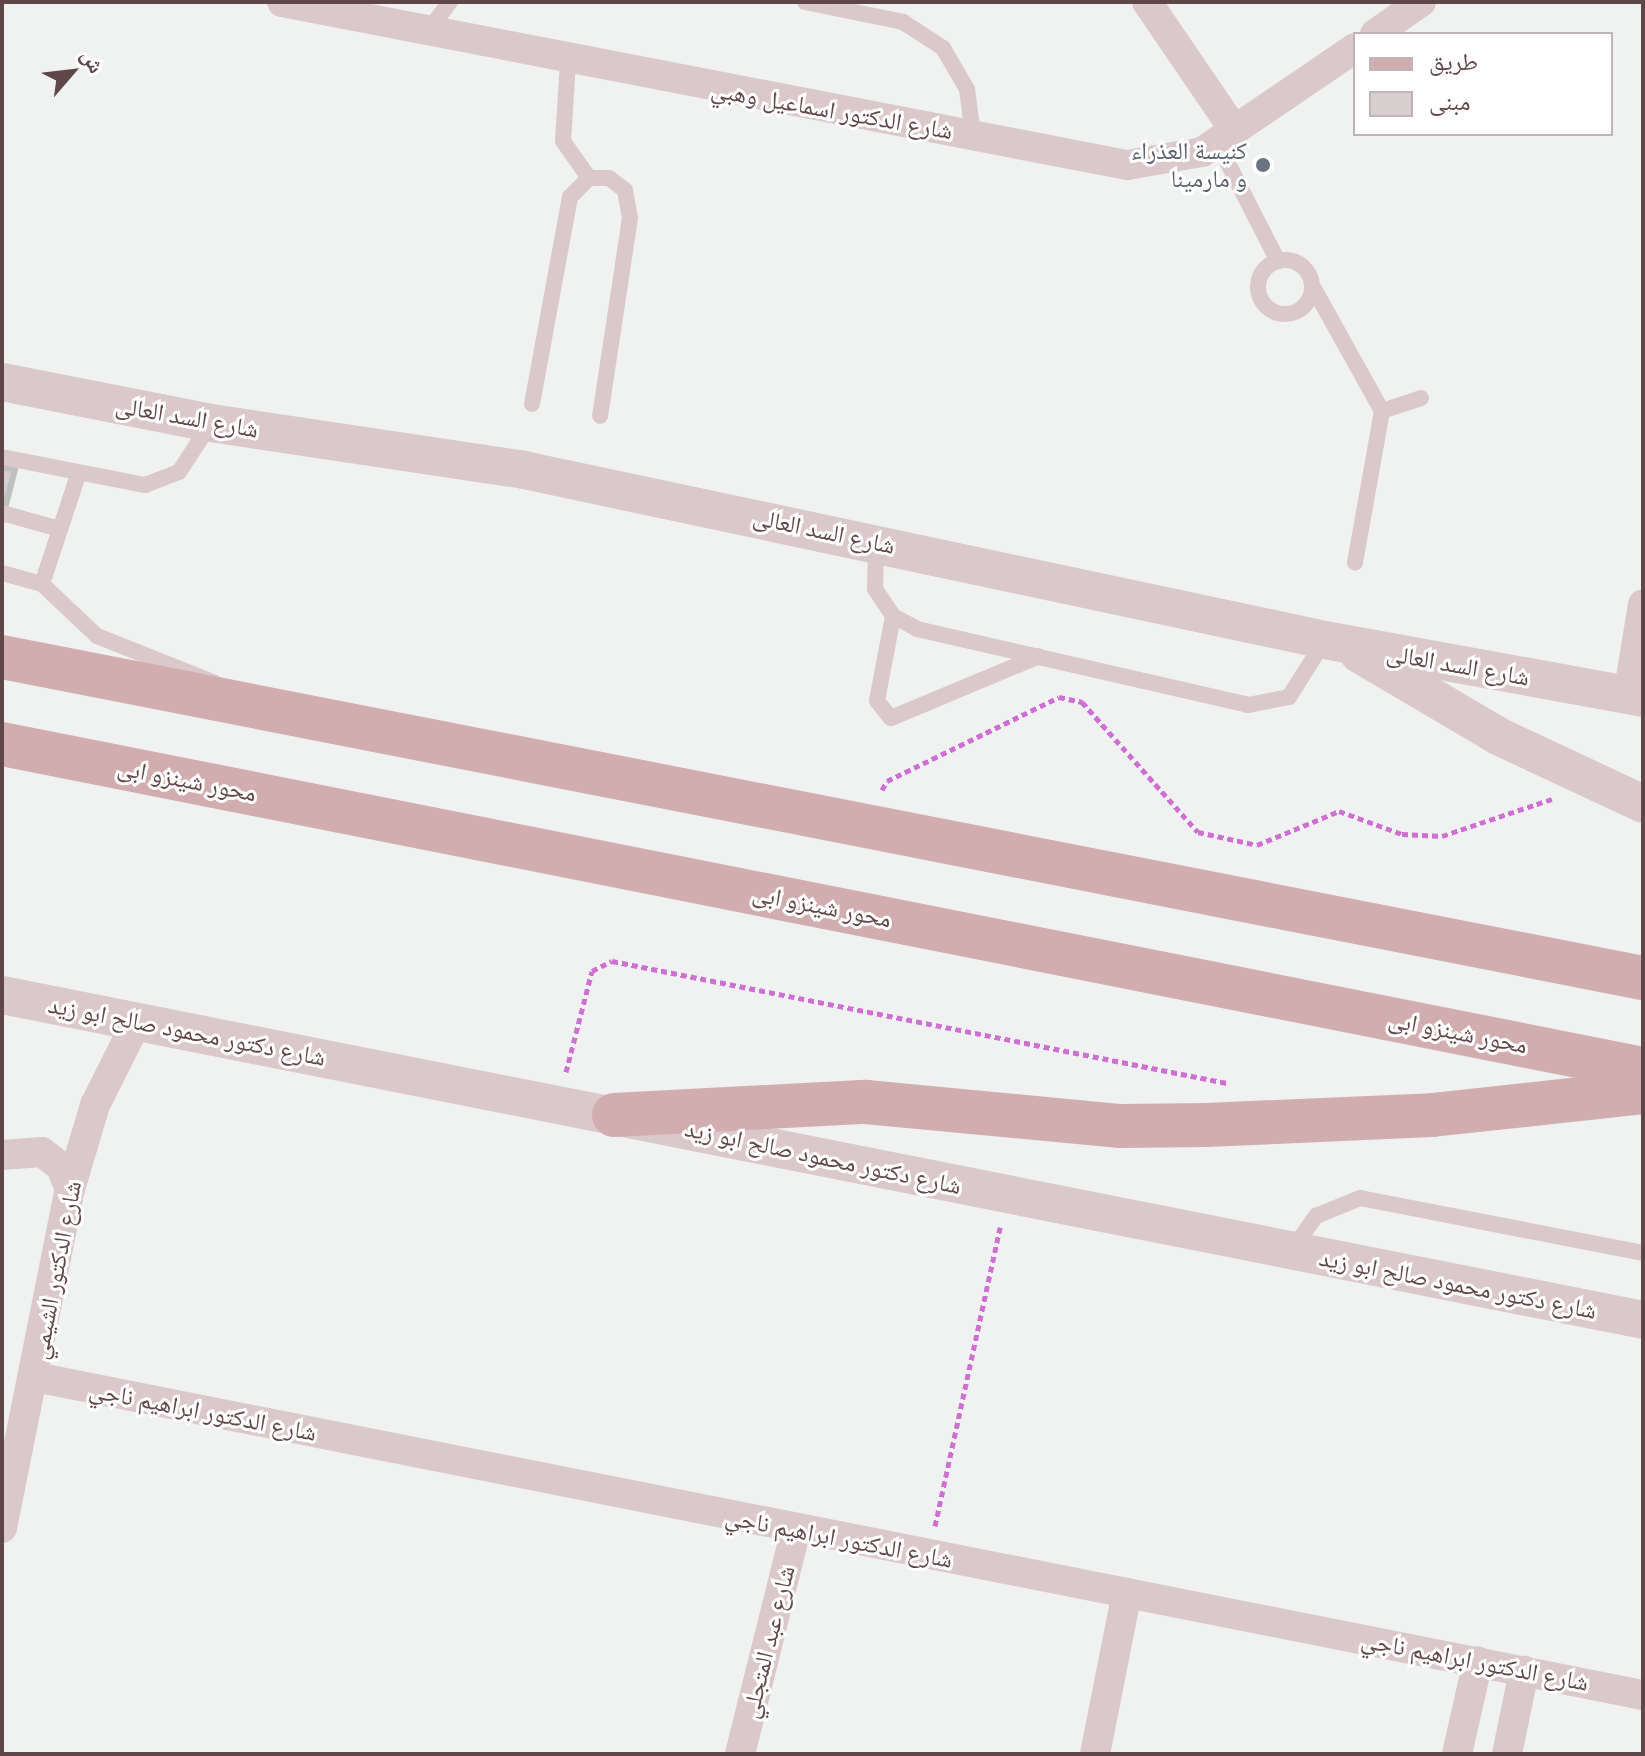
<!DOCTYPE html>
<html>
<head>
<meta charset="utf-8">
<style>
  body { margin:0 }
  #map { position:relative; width:1645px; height:1756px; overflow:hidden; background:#eff2f0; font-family:"Space Grotesk","Noto Naskh Arabic",sans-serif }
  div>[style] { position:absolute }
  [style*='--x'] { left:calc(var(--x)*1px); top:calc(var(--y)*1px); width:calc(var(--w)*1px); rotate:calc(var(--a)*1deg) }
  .shadow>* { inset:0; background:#0003 }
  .building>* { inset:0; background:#d7cfcf }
  .path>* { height:5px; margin-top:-2.5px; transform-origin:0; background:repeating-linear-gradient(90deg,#cf6fd4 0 6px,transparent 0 10px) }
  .service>* { height:16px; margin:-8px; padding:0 8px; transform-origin:8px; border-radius:8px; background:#dbc8ca }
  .service>.ring { margin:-8px; padding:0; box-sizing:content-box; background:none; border:16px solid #dbc8ca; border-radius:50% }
  .minor>* { height:30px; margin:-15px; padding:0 15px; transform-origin:15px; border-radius:15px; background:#dbc8ca }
  .tertiary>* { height:38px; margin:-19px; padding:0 19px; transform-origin:19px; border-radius:19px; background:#dbc8ca }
  .primary>* { height:44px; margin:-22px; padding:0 22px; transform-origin:22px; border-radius:22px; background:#d1adaf }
  .dots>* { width:22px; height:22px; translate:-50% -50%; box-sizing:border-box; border:4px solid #fff; border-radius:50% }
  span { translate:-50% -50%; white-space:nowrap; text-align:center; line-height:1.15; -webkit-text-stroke:6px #fff; paint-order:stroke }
  .street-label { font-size:24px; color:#5f4648 }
  .worship-label { font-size:24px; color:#5b616d }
  .right { translate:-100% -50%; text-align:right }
  .frame { position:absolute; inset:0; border:4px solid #5f4648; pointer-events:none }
  .legend { position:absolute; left:1353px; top:32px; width:260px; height:104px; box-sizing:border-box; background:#fff; border:2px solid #bfb5b6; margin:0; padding:10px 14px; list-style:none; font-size:24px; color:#5f4648 }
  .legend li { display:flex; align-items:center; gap:16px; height:40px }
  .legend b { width:40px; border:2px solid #bfb5b6 }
  .north { position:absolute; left:32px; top:32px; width:80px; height:80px; -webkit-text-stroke:6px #fff; paint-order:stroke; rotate:62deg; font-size:22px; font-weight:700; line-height:32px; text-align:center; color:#5f4648 }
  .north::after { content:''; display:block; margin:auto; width:28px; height:36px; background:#5f4648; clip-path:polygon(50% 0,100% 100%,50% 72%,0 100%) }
</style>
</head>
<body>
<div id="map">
  <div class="shadow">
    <div style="clip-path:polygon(2px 457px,20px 462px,2px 532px)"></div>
  </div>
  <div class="building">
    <div style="clip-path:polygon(2px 470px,11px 472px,3px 503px,2px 503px)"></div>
  </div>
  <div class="path">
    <div style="--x:882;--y:790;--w:10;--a:-61"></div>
    <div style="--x:887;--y:781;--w:191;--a:-26"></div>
    <div style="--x:1059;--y:697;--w:24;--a:12"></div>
    <div style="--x:1082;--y:702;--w:174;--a:48.3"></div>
    <div style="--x:1198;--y:832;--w:60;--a:12.4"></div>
    <div style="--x:1257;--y:845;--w:89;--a:-22.5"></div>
    <div style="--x:1339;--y:811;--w:67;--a:20.1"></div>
    <div style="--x:1402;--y:834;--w:40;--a:2.9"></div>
    <div style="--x:1442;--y:836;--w:116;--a:-18.6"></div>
    <div style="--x:566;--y:1072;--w:104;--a:-75.6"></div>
    <div style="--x:592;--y:971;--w:22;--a:-27"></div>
    <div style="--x:612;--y:961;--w:627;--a:11.22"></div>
    <div style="--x:935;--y:1526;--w:306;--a:-77.7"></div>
  </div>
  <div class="service">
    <div style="--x:805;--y:2;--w:100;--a:11.5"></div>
    <div style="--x:903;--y:22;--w:48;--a:33"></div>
    <div style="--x:943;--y:48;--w:48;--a:59.7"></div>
    <div style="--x:967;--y:89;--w:47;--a:82.7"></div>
    <div style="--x:428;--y:31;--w:36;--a:-53"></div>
    <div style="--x:568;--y:62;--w:79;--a:93.6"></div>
    <div style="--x:563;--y:141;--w:45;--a:54.9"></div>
    <div style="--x:1217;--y:142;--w:134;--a:62.9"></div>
    <div class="ring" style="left:1258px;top:260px;width:38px;height:38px"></div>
    <div style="--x:1313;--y:287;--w:142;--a:60.9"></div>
    <div style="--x:1382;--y:411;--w:154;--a:100.1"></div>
    <div style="--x:532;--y:404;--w:210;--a:-79.6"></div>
    <div style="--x:570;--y:197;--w:27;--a:-45"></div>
    <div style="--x:589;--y:178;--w:20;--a:0"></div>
    <div style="--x:609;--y:178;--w:20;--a:37"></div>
    <div style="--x:625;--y:190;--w:28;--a:80"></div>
    <div style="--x:630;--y:218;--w:200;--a:98.6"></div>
    <div style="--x:1382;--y:411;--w:41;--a:-18.4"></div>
    <div style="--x:2;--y:457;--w:146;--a:11.1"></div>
    <div style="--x:145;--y:485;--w:36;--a:-21"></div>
    <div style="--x:179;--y:472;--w:59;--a:-56.9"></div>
    <div style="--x:2;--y:513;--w:60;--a:15.4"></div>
    <div style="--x:876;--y:543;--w:46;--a:91.2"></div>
    <div style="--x:875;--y:589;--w:32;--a:56"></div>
    <div style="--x:893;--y:616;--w:27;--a:28"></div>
    <div style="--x:917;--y:629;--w:340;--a:12.9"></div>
    <div style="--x:1248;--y:705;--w:42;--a:-11"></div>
    <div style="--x:1289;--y:697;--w:67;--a:-57.7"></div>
    <div style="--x:2;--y:573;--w:41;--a:15.4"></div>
    <div style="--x:42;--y:584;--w:76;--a:43.4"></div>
    <div style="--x:97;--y:636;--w:127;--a:21.7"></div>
    <div style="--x:42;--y:584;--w:115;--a:-71.7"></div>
    <div style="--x:893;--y:616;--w:86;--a:100.7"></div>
    <div style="--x:877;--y:701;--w:22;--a:51"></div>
    <div style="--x:891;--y:718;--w:160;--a:-22.7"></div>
    <div style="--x:1292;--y:1250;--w:42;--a:-54.8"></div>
    <div style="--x:1316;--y:1216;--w:48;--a:-22.2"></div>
    <div style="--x:1360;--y:1198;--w:288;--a:11"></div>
  </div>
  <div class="minor">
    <div style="--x:282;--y:2;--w:861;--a:10.92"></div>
    <div style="--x:1127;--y:165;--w:76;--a:-9.8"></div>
    <div style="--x:1202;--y:152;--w:185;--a:-34.2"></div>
    <div style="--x:1147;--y:2;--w:156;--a:55.7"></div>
    <div style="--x:1375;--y:34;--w:56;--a:-34.8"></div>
    <div style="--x:1628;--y:696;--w:93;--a:-80.7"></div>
    <div style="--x:2;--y:1155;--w:40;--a:-4.3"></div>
    <div style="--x:42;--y:1152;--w:24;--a:38"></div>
    <div style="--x:61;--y:1167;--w:24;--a:68"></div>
    <div style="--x:35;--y:1377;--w:1639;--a:11.19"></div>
    <div style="--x:2;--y:1528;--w:346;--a:-78.7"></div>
    <div style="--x:70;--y:1189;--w:88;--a:-73.4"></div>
    <div style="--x:95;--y:1105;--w:94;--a:-63.4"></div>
    <div style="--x:740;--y:1754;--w:231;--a:-76"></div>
    <div style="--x:1095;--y:1754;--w:164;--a:-78.8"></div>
    <div style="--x:1457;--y:1754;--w:95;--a:-77.3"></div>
    <div style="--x:1507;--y:1754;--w:85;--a:-78.4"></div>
  </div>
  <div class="tertiary">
    <div style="--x:2;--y:382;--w:213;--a:11.1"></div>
    <div style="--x:211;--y:423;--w:317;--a:8.5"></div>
    <div style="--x:524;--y:470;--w:819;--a:11.98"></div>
    <div style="--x:1325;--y:640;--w:323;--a:10.3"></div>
    <div style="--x:1359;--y:654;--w:161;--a:30.5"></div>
    <div style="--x:1498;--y:736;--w:160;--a:25.1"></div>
    <div style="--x:2;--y:995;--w:1673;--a:11.2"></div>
  </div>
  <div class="primary">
    <div style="--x:2;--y:657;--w:1672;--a:11.07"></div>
    <div style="--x:2;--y:744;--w:1673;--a:11.2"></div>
    <div style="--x:614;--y:1115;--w:252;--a:-3"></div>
    <div style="--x:866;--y:1102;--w:256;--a:5.4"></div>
    <div style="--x:1121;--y:1126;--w:85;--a:-0.7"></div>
    <div style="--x:1206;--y:1125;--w:226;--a:-2.5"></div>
    <div style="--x:1432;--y:1115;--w:212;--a:-6.2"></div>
  </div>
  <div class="dots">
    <div style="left:1263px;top:165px;background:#6b7280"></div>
  </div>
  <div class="street-label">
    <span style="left:832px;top:110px;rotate:10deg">شارع الدكتور اسماعيل وهبي</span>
    <span style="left:187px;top:417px;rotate:10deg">شارع السد العالى</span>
    <span style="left:824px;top:531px;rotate:12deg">شارع السد العالى</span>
    <span style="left:1458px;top:665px;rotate:10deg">شارع السد العالى</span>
    <span style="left:187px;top:780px;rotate:11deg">محور شينزو ابى</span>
    <span style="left:822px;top:906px;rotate:11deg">محور شينزو ابى</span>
    <span style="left:187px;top:1031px;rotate:11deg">شارع دكتور محمود صالح ابو زيد</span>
    <span style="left:1458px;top:1032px;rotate:11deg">محور شينزو ابى</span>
    <span style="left:823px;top:1157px;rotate:12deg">شارع دكتور محمود صالح ابو زيد</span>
    <span style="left:56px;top:1270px;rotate:-79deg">شارع الدكتور الشيمي</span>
    <span style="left:1458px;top:1284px;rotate:11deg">شارع دكتور محمود صالح ابو زيد</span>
    <span style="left:203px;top:1411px;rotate:11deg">شارع الدكتور ابراهيم ناجي</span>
    <span style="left:839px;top:1538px;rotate:11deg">شارع الدكتور ابراهيم ناجي</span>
    <span style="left:768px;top:1642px;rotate:-76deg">شارع عبد المتجلي</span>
    <span style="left:1475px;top:1661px;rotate:11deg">شارع الدكتور ابراهيم ناجي</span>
  </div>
  <div class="worship-label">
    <span class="right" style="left:1247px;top:165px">كنيسة العذراء<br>و مارمينا</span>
  </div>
  <div class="frame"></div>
  <ul class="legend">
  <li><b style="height:10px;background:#d1adaf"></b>طريق</li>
  <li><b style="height:22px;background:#d7cfcf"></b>مبنى</li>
  </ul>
  <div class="north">ش</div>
</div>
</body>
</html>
